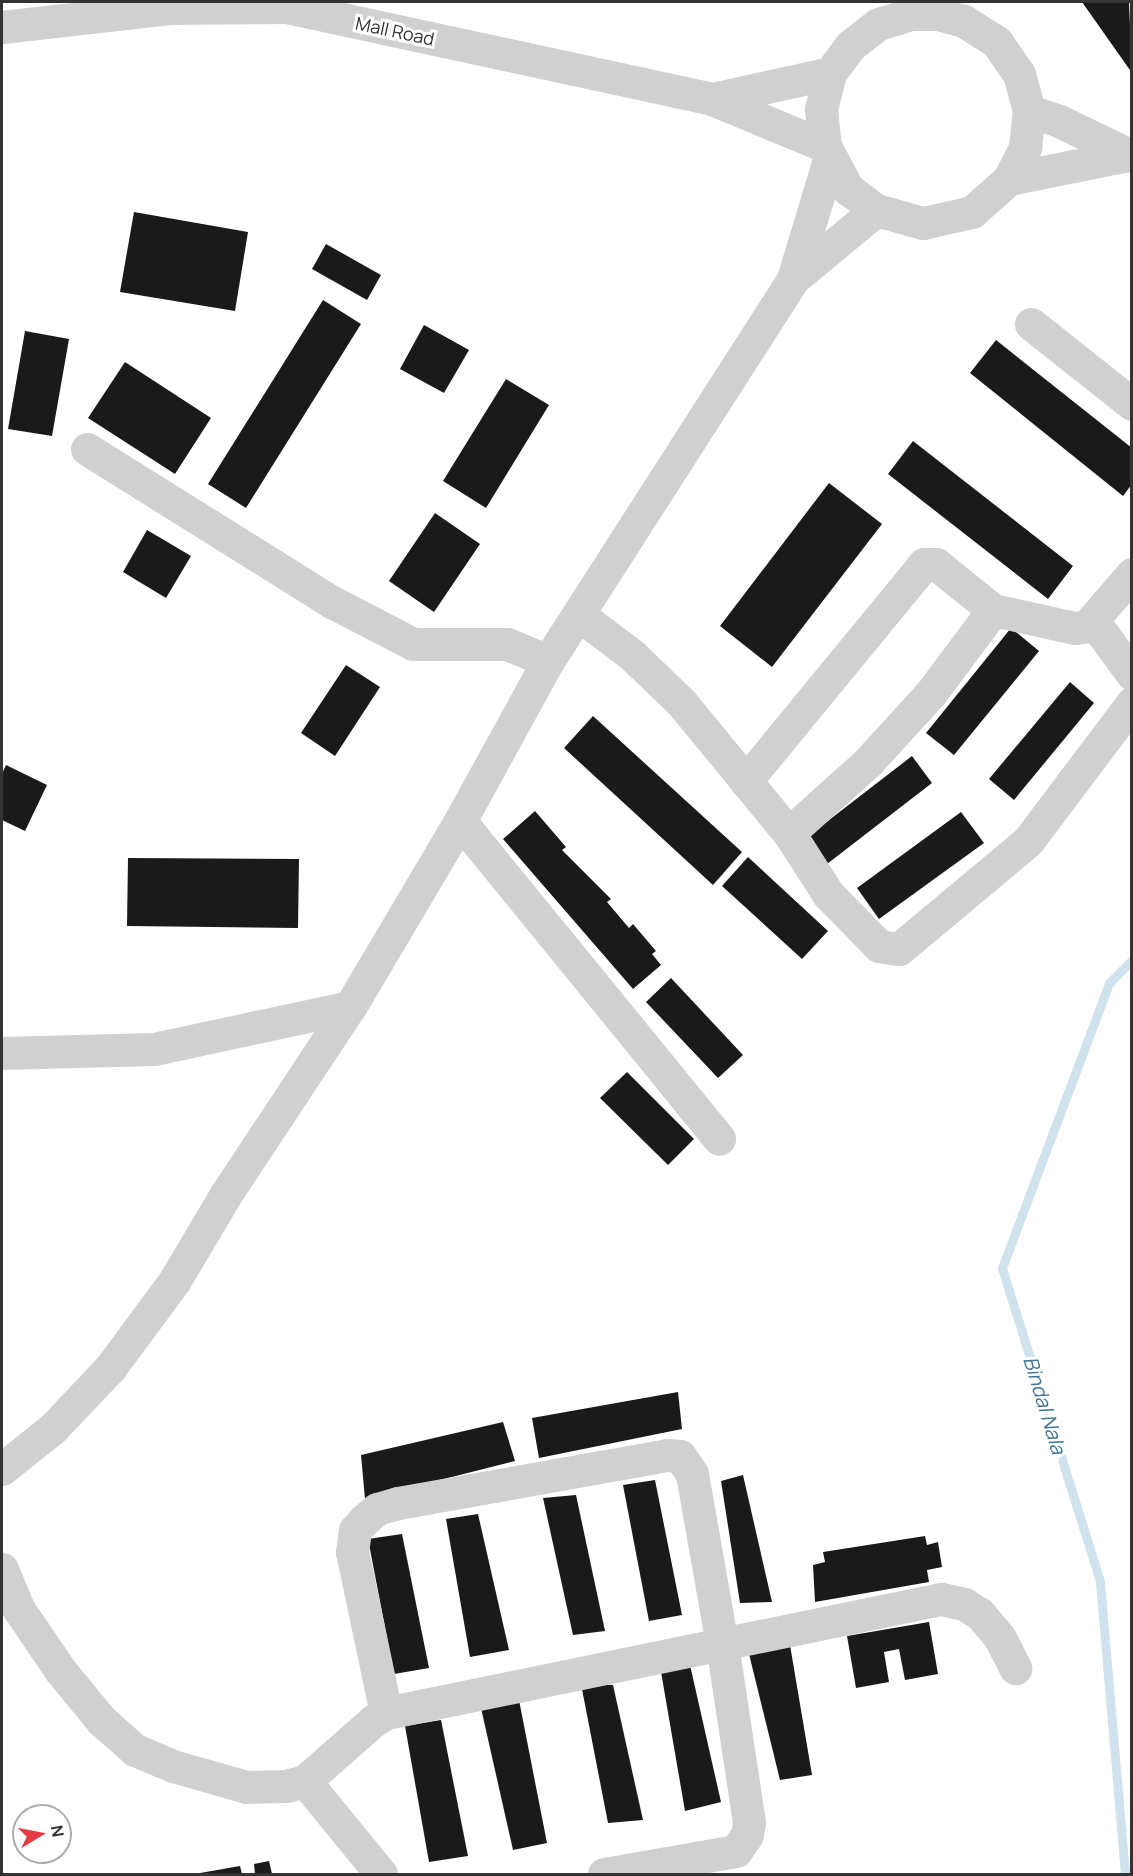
<!DOCTYPE html>
<html>
<head>
<meta charset="utf-8">
<style>
  body { margin:0 }
  #map { position:relative; width:1133px; height:1876px; overflow:hidden; background:#fff; font-family:Manrope,sans-serif }
  div>[style] { position:absolute }
  [style*='--x'] { left:calc(var(--x)*1px); top:calc(var(--y)*1px); width:calc(var(--w)*1px); rotate:calc(var(--a)*1deg) }
  .stream>* { height:9px; margin:-4.5px; padding:0 4.5px; transform-origin:4.5px; border-radius:4.5px; background:#cfe2ee }
  .building>* { inset:0; background:#1a1a1a }
  .minor>* { height:33px; margin:-16.5px; padding:0 16.5px; transform-origin:16.5px; border-radius:16.5px; background:#d0d0d0 }
  span { translate:-50% -50%; white-space:nowrap; text-align:center; line-height:1.15; -webkit-text-stroke:6px #fff; paint-order:stroke }
  .street-label { font-size:18px; color:#333 }
  .water-label { font-size:20px; color:#3f7597; font-style:italic }
  .frame { position:absolute; inset:0; border:3px solid #333; pointer-events:none }
  .north { position:absolute; left:12px; top:1804px; width:60px; height:60px; box-sizing:border-box; background:#fff; border:2px solid #adadad; border-radius:50%; rotate:80deg; font-size:16px; font-weight:700; line-height:24px; text-align:center; color:#333 }
  .north::after { content:''; display:block; margin:auto; width:21px; height:27px; background:#e63946; clip-path:polygon(50% 0,100% 100%,50% 72%,0 100%) }
</style>
</head>
<body>
<div id="map">
  <div class="stream">
    <div style="--x:1125;--y:1874;--w:294;--a:-94.9"></div>
    <div style="--x:1100;--y:1581;--w:328;--a:-107.4"></div>
    <div style="--x:1002;--y:1268;--w:304;--a:-69.4"></div>
    <div style="--x:1109;--y:983;--w:33;--a:-45"></div>
  </div>
  <div class="building">
    <div style="clip-path:polygon(1082px 2px,1129px 2px,1132px 73px)"></div>
    <div style="clip-path:polygon(134px 212px,248px 232px,235px 311px,120px 292px)"></div>
    <div style="clip-path:polygon(326px 244px,381px 275px,367px 300px,312px 269px)"></div>
    <div style="clip-path:polygon(323px 300px,361px 324px,246px 508px,208px 484px)"></div>
    <div style="clip-path:polygon(424px 325px,469px 350px,444px 393px,400px 369px)"></div>
    <div style="clip-path:polygon(25px 331px,69px 339px,52px 436px,8px 429px)"></div>
    <div style="clip-path:polygon(996px 340px,1132px 448px,1132px 484px,1123px 496px,970px 373px)"></div>
    <div style="clip-path:polygon(125px 362px,211px 418px,175px 474px,88px 418px)"></div>
    <div style="clip-path:polygon(506px 379px,549px 405px,486px 508px,443px 481px)"></div>
    <div style="clip-path:polygon(913px 441px,1073px 566px,1048px 599px,888px 474px)"></div>
    <div style="clip-path:polygon(829px 483px,882px 524px,772px 667px,720px 626px)"></div>
    <div style="clip-path:polygon(435px 513px,480px 544px,434px 612px,389px 581px)"></div>
    <div style="clip-path:polygon(147px 530px,191px 556px,166px 598px,123px 572px)"></div>
    <div style="clip-path:polygon(1011px 628px,1039px 651px,954px 755px,926px 733px)"></div>
    <div style="clip-path:polygon(346px 665px,380px 687px,335px 756px,301px 733px)"></div>
    <div style="clip-path:polygon(1070px 682px,1094px 703px,1014px 800px,989px 779px)"></div>
    <div style="clip-path:polygon(593px 716px,742px 852px,713px 885px,564px 748px)"></div>
    <div style="clip-path:polygon(912px 756px,932px 783px,827px 864px,807px 837px)"></div>
    <div style="clip-path:polygon(6px 765px,47px 785px,25px 831px,2px 820px,2px 774px)"></div>
    <div style="clip-path:polygon(535px 811px,566px 847px,562px 850px,611px 899px,607px 902px,629px 928px,633px 924px,656px 951px,652px 954px,661px 965px,633px 989px,503px 839px)"></div>
    <div style="clip-path:polygon(961px 812px,984px 843px,879px 919px,857px 888px)"></div>
    <div style="clip-path:polygon(748px 857px,828px 931px,802px 959px,722px 886px)"></div>
    <div style="clip-path:polygon(128px 858px,299px 859px,298px 928px,127px 926px)"></div>
    <div style="clip-path:polygon(671px 978px,743px 1055px,718px 1078px,646px 1002px)"></div>
    <div style="clip-path:polygon(627px 1072px,694px 1139px,668px 1165px,600px 1098px)"></div>
    <div style="clip-path:polygon(678px 1392px,682px 1429px,539px 1458px,532px 1418px)"></div>
    <div style="clip-path:polygon(503px 1422px,515px 1461px,365px 1499px,361px 1455px)"></div>
    <div style="clip-path:polygon(743px 1475px,772px 1602px,740px 1603px,721px 1481px)"></div>
    <div style="clip-path:polygon(655px 1480px,682px 1615px,649px 1621px,623px 1485px)"></div>
    <div style="clip-path:polygon(576px 1495px,605px 1631px,573px 1635px,543px 1498px)"></div>
    <div style="clip-path:polygon(478px 1514px,509px 1650px,470px 1657px,446px 1519px)"></div>
    <div style="clip-path:polygon(402px 1534px,429px 1668px,394px 1674px,368px 1539px)"></div>
    <div style="clip-path:polygon(925px 1536px,927px 1545px,938px 1542px,942px 1567px,927px 1570px,929px 1582px,815px 1602px,813px 1565px,825px 1562px,823px 1552px)"></div>
    <div style="clip-path:polygon(929px 1622px,938px 1674px,905px 1680px,899px 1649px,884px 1652px,889px 1682px,856px 1688px,847px 1636px)"></div>
    <div style="clip-path:polygon(790px 1645px,812px 1775px,780px 1780px,749px 1654px)"></div>
    <div style="clip-path:polygon(690px 1665px,721px 1802px,685px 1811px,660px 1666px)"></div>
    <div style="clip-path:polygon(581px 1684px,613px 1685px,643px 1820px,608px 1823px)"></div>
    <div style="clip-path:polygon(519px 1700px,547px 1843px,513px 1850px,481px 1708px)"></div>
    <div style="clip-path:polygon(441px 1720px,468px 1856px,429px 1862px,405px 1726px)"></div>
    <div style="clip-path:polygon(269px 1861px,272px 1874px,255px 1874px,254px 1864px)"></div>
    <div style="clip-path:polygon(240px 1866px,242px 1874px,200px 1874px,200px 1873px)"></div>
  </div>
  <div class="minor">
    <div style="--x:2;--y:27;--w:168;--a:-6.5"></div>
    <div style="--x:169;--y:8;--w:118;--a:-0.5"></div>
    <div style="--x:287;--y:7;--w:435;--a:12.2"></div>
    <div style="--x:712;--y:99;--w:122;--a:22.6"></div>
    <div style="--x:712;--y:99;--w:121;--a:-12.4"></div>
    <div style="--x:1029;--y:111;--w:32;--a:18"></div>
    <div style="--x:1059;--y:121;--w:81;--a:25.6"></div>
    <div style="--x:1009;--y:179;--w:36;--a:-63"></div>
    <div style="--x:1025;--y:147;--w:36;--a:-84"></div>
    <div style="--x:1029;--y:111;--w:38;--a:-105"></div>
    <div style="--x:1019;--y:74;--w:39;--a:-125"></div>
    <div style="--x:997;--y:42;--w:39;--a:-148"></div>
    <div style="--x:964;--y:21;--w:27;--a:-165"></div>
    <div style="--x:938;--y:14;--w:27;--a:180"></div>
    <div style="--x:911;--y:14;--w:34;--a:163"></div>
    <div style="--x:878;--y:24;--w:34;--a:142"></div>
    <div style="--x:851;--y:45;--w:35;--a:127"></div>
    <div style="--x:830;--y:73;--w:37;--a:104"></div>
    <div style="--x:821;--y:109;--w:37;--a:84"></div>
    <div style="--x:825;--y:146;--w:49;--a:61.9"></div>
    <div style="--x:848;--y:189;--w:35;--a:37"></div>
    <div style="--x:876;--y:210;--w:49;--a:15.5"></div>
    <div style="--x:923;--y:223;--w:50;--a:-12.7"></div>
    <div style="--x:972;--y:212;--w:50;--a:-41.7"></div>
    <div style="--x:1009;--y:179;--w:121;--a:-11.4"></div>
    <div style="--x:793;--y:279;--w:108;--a:-39.7"></div>
    <div style="--x:1031;--y:324;--w:129;--a:38.4"></div>
    <div style="--x:87;--y:449;--w:289;--a:32"></div>
    <div style="--x:332;--y:602;--w:91;--a:27.4"></div>
    <div style="--x:413;--y:644;--w:94;--a:0"></div>
    <div style="--x:507;--y:644;--w:44;--a:22.5"></div>
    <div style="--x:993;--y:610;--w:84;--a:12.4"></div>
    <div style="--x:1075;--y:628;--w:12;--a:-9"></div>
    <div style="--x:1087;--y:626;--w:69;--a:-49.1"></div>
    <div style="--x:579;--y:615;--w:66;--a:37"></div>
    <div style="--x:632;--y:655;--w:68;--a:43.8"></div>
    <div style="--x:681;--y:702;--w:102;--a:50.6"></div>
    <div style="--x:746;--y:781;--w:57;--a:50.7"></div>
    <div style="--x:782;--y:825;--w:11;--a:49"></div>
    <div style="--x:789;--y:833;--w:106;--a:-41.9"></div>
    <div style="--x:868;--y:762;--w:93;--a:-47.6"></div>
    <div style="--x:931;--y:693;--w:104;--a:-53.2"></div>
    <div style="--x:993;--y:610;--w:73;--a:-141.1"></div>
    <div style="--x:936;--y:564;--w:12;--a:180"></div>
    <div style="--x:924;--y:564;--w:281;--a:129.4"></div>
    <div style="--x:1094;--y:622;--w:64;--a:53.8"></div>
    <div style="--x:460;--y:821;--w:410;--a:50.8"></div>
    <div style="--x:789;--y:833;--w:72;--a:57.4"></div>
    <div style="--x:828;--y:894;--w:73;--a:45.6"></div>
    <div style="--x:879;--y:946;--w:20;--a:9"></div>
    <div style="--x:899;--y:949;--w:168;--a:-39.9"></div>
    <div style="--x:1028;--y:841;--w:173;--a:-53"></div>
    <div style="--x:2;--y:1053;--w:152;--a:-1.5"></div>
    <div style="--x:154;--y:1049;--w:200;--a:-12.1"></div>
    <div style="--x:2;--y:1469;--w:65;--a:-38.8"></div>
    <div style="--x:53;--y:1428;--w:83;--a:-46.5"></div>
    <div style="--x:110;--y:1368;--w:109;--a:-53.5"></div>
    <div style="--x:175;--y:1280;--w:100;--a:-59.3"></div>
    <div style="--x:226;--y:1194;--w:224;--a:-56.5"></div>
    <div style="--x:350;--y:1007;--w:216;--a:-59.4"></div>
    <div style="--x:460;--y:821;--w:183;--a:-61.2"></div>
    <div style="--x:548;--y:661;--w:454;--a:-57.3"></div>
    <div style="--x:793;--y:279;--w:124;--a:-73.2"></div>
    <div style="--x:2;--y:1569;--w:42;--a:67.7"></div>
    <div style="--x:18;--y:1608;--w:75;--a:55.9"></div>
    <div style="--x:60;--y:1670;--w:65;--a:50.6"></div>
    <div style="--x:101;--y:1720;--w:45;--a:41.4"></div>
    <div style="--x:135;--y:1750;--w:41;--a:22.8"></div>
    <div style="--x:173;--y:1766;--w:76;--a:16"></div>
    <div style="--x:246;--y:1787;--w:40;--a:-1.4"></div>
    <div style="--x:286;--y:1786;--w:20;--a:-15"></div>
    <div style="--x:305;--y:1781;--w:91;--a:-41.4"></div>
    <div style="--x:373;--y:1721;--w:15;--a:-32"></div>
    <div style="--x:386;--y:1713;--w:567;--a:-11.61"></div>
    <div style="--x:941;--y:1599;--w:24;--a:12"></div>
    <div style="--x:964;--y:1604;--w:19;--a:32"></div>
    <div style="--x:980;--y:1614;--w:31;--a:50"></div>
    <div style="--x:1000;--y:1638;--w:34;--a:63"></div>
    <div style="--x:386;--y:1713;--w:165;--a:-101.9"></div>
    <div style="--x:352;--y:1552;--w:22;--a:-82"></div>
    <div style="--x:355;--y:1530;--w:13;--a:-48"></div>
    <div style="--x:364;--y:1520;--w:17;--a:-40"></div>
    <div style="--x:377;--y:1509;--w:22;--a:-16"></div>
    <div style="--x:398;--y:1503;--w:273;--a:-10.1"></div>
    <div style="--x:667;--y:1455;--w:13;--a:4"></div>
    <div style="--x:680;--y:1456;--w:22;--a:56"></div>
    <div style="--x:692;--y:1474;--w:173;--a:80"></div>
    <div style="--x:722;--y:1644;--w:180;--a:81.4"></div>
    <div style="--x:749;--y:1822;--w:13;--a:99"></div>
    <div style="--x:747;--y:1835;--w:19;--a:125"></div>
    <div style="--x:736;--y:1851;--w:134;--a:170.1"></div>
    <div style="--x:305;--y:1781;--w:120;--a:50.7"></div>
  </div>
  <div class="street-label">
    <span style="left:395px;top:31px;rotate:12deg">Mall Road</span>
  </div>
  <div class="water-label">
    <span style="left:1045px;top:1405px;rotate:73deg">Bindal Nala</span>
  </div>
  <div class="frame"></div>
  <div class="north">N</div>
</div>
</body>
</html>
